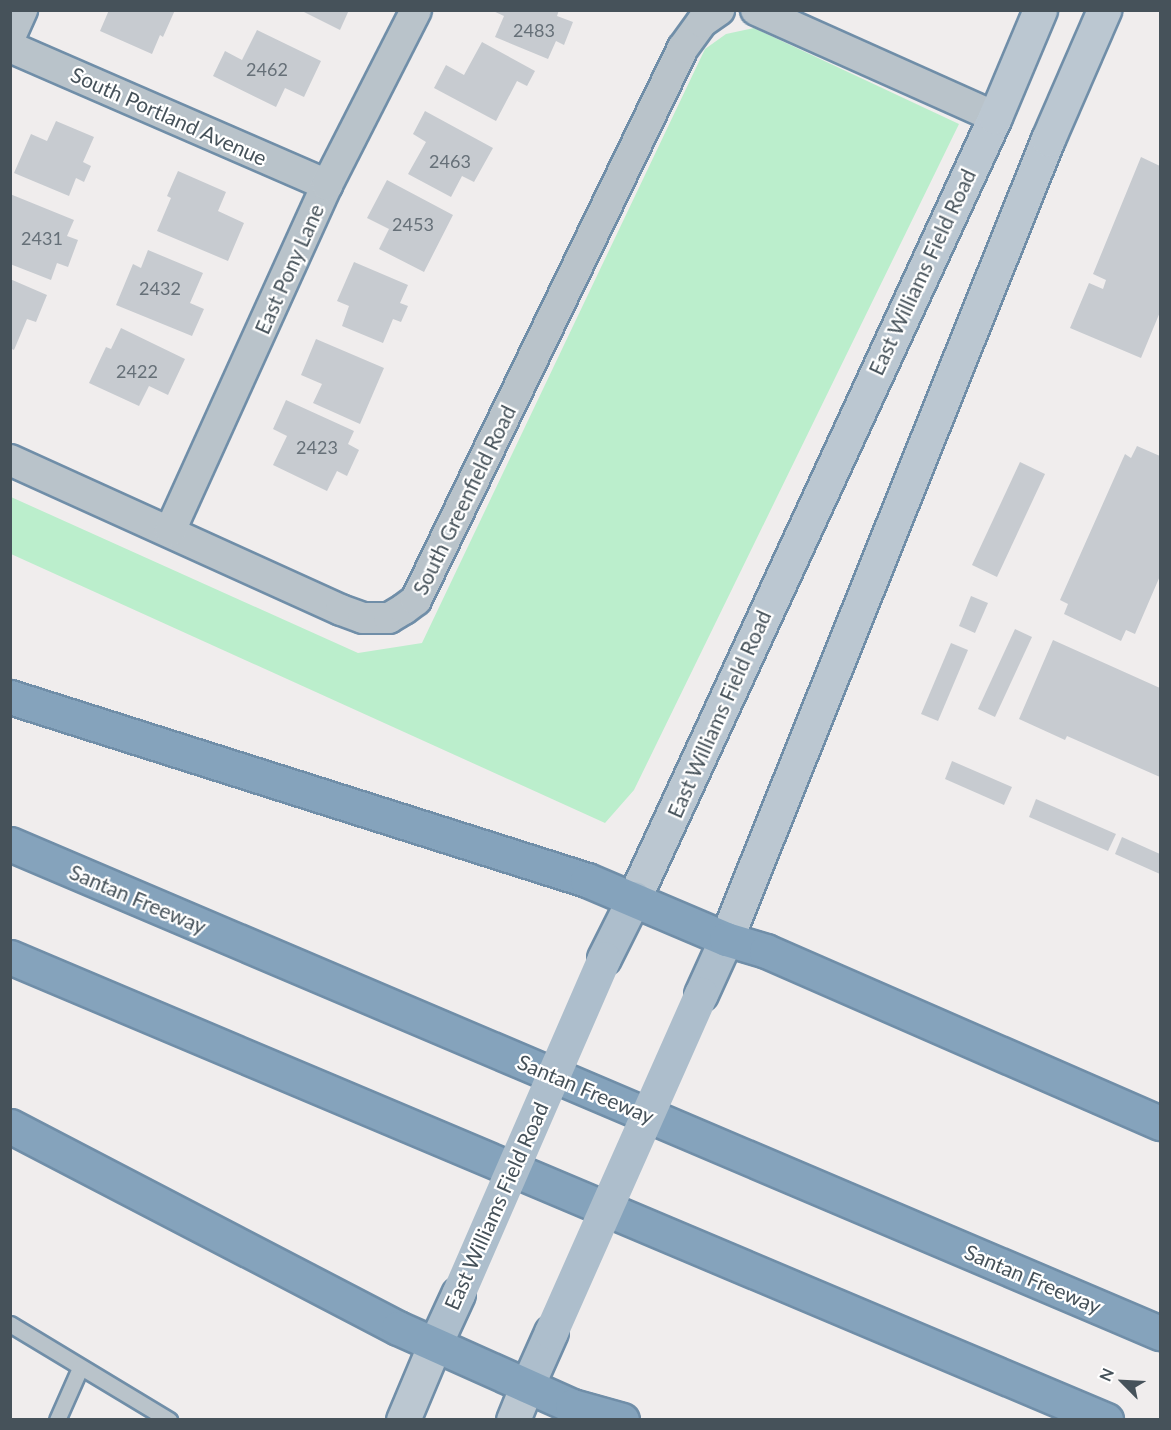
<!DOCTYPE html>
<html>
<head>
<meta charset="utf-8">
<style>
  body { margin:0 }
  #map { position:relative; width:1171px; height:1430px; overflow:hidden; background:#f0eded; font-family:Lato,sans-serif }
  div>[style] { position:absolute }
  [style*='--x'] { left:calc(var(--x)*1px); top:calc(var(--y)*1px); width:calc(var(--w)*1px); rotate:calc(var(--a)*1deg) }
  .green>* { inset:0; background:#bec }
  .building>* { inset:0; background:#c7cbd0 }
  .roads { filter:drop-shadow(2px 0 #708ea8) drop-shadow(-2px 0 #708ea8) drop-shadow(0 2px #708ea8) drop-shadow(0 -2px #708ea8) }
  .lane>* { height:15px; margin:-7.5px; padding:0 7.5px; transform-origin:7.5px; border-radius:7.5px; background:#b9c3ca }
  .street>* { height:30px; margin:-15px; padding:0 15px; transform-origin:15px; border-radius:15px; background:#b9c3ca }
  .secondary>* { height:33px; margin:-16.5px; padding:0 16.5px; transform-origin:16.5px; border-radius:16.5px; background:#bbc7d1 }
  .primary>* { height:33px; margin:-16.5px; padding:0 16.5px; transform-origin:16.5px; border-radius:16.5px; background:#adbecc }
  .highway>* { height:33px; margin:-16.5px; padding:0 16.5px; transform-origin:16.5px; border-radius:16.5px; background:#85a3bc }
  .primary-bridge>* { height:33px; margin:-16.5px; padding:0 16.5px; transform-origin:16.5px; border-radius:16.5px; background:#adbecc }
  span { translate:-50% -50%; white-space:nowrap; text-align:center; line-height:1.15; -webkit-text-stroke:4.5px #fff; paint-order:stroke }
  .number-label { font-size:18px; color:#667078 }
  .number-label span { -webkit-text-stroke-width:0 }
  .street-label { font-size:21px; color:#46525a }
  .frame { position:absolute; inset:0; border:12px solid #46525a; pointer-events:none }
  .north { position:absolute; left:1093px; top:1352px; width:60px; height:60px; -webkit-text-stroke:4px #fff; paint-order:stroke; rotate:294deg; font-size:16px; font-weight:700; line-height:24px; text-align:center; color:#46525a }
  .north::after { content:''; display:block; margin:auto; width:21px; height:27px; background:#46525a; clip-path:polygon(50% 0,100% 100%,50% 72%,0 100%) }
</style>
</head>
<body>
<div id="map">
  <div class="green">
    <div style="clip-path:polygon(754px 28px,959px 124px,634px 790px,605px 823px,11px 554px,11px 497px,358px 653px,422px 643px,705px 49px,726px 34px)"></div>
  </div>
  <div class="building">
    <div style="clip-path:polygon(109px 10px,175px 10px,163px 37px,160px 35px,152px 54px,100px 31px)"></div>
    <div style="clip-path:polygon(300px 10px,349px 10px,340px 30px)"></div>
    <div style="clip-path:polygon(491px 10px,559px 10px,557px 16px,573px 22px,564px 45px,556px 41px,548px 59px,495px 37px,504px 16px)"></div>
    <div style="clip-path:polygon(257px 30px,321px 61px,304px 97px,285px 88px,276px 107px,213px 76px,225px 51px,242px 60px)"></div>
    <div style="clip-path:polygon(482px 42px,535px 71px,527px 86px,517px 81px,496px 121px,434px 88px,446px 65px,464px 75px)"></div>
    <div style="clip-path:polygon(425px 111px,493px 148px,474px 182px,462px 176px,451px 197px,408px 174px,426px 142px,413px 134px)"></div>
    <div style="clip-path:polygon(56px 121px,94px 137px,83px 162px,91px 166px,84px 182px,76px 178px,69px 196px,14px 173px,31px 134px,47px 141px)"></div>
    <div style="clip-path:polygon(1141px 157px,1160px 166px,1160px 312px,1141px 358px,1070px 328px,1089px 283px,1103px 289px,1106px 280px,1093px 274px)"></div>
    <div style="clip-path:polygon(178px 171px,226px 192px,218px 211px,244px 223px,228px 261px,157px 231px,171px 198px,167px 196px)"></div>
    <div style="clip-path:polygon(387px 180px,453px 215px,424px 272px,379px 249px,389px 229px,367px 218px)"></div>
    <div style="clip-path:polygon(10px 194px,74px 220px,67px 236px,78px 240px,68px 267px,57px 263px,51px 280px,10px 264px)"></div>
    <div style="clip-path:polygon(148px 250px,203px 273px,190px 303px,204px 309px,192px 336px,116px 305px,133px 264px,141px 268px)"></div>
    <div style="clip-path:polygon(354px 262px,408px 285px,400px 303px,408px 306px,401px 322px,393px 319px,383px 343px,342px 326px,349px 306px,337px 301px)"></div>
    <div style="clip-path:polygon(10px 279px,47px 295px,36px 322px,27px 319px,14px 350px,10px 348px)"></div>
    <div style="clip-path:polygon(121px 328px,185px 359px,168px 395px,149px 386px,139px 406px,89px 383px,106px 347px,111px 349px)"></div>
    <div style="clip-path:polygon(316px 339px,384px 368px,360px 424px,313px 403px,322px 384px,301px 375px)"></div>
    <div style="clip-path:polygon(286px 400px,354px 431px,348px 444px,359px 450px,347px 476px,337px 471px,327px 491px,273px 465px,287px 436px,273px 429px)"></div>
    <div style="clip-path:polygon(1137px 446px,1160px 456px,1160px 576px,1135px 634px,1126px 630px,1121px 641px,1064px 614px,1068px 604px,1060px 600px,1125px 454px,1131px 458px)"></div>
    <div style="clip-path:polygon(1020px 462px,1045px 474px,997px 577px,972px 565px)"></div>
    <div style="clip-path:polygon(971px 596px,988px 603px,975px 633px,959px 626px)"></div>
    <div style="clip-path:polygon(1015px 629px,1032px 637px,995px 717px,978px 709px)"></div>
    <div style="clip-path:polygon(1053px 640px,1160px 688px,1160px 777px,1067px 736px,1065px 740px,1019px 719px)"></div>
    <div style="clip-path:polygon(951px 643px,968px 650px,938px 721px,921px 714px)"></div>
    <div style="clip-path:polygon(952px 761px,1012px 787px,1004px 805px,945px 779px)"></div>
    <div style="clip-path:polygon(1036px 799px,1116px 834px,1108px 851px,1029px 817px)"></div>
    <div style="clip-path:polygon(1122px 837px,1160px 854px,1160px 874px,1115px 854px)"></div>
  </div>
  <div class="roads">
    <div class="lane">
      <div style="--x:10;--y:1324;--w:186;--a:31.1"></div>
      <div style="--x:57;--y:1420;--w:57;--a:-66.1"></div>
    </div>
    <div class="street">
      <div style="--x:756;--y:10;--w:262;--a:24.1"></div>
      <div style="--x:10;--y:37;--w:30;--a:-66"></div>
      <div style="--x:10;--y:47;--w:346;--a:23.5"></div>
      <div style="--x:10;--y:460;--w:363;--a:24.4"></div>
      <div style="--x:341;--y:610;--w:23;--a:20"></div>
      <div style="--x:363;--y:618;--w:26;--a:0"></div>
      <div style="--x:389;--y:618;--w:17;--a:-31"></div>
      <div style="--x:404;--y:609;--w:15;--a:-37"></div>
      <div style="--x:416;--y:600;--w:613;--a:-64.19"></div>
      <div style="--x:683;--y:48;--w:32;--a:-54"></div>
      <div style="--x:702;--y:22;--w:21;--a:-35"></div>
      <div style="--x:170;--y:531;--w:380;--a:-65.6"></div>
      <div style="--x:327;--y:185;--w:196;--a:-63"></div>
    </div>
    <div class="secondary">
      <div style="--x:634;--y:898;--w:860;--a:-65.19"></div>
      <div style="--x:995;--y:117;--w:116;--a:-67.2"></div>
      <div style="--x:726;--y:939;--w:862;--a:-68.08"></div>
      <div style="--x:1048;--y:139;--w:141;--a:-66.5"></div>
      <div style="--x:403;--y:1420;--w:82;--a:-67.2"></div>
      <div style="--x:513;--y:1420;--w:37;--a:-68"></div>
    </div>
    <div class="primary">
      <div style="--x:604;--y:958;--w:67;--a:-63.4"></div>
      <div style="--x:701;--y:994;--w:60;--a:-65.6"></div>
      <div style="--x:435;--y:1344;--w:55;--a:-65.3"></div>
      <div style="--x:527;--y:1386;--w:59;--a:-66"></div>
    </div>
    <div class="highway">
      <div style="--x:10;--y:697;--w:605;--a:17.6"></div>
      <div style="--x:587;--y:880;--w:151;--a:23"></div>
      <div style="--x:726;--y:939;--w:42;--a:16.7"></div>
      <div style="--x:766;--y:951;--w:430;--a:23.6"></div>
      <div style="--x:10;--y:844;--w:1250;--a:23.04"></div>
      <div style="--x:10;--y:957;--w:1190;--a:22.9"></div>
      <div style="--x:10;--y:1126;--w:437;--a:27.5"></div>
      <div style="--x:398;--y:1328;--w:191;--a:24.1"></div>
      <div style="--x:572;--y:1406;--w:52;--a:15.6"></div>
    </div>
  </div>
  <div class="primary-bridge">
    <div style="--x:458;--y:1294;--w:366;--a:-66.5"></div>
    <div style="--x:551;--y:1332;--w:370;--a:-66.1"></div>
  </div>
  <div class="number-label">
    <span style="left:534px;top:30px">2483</span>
    <span style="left:267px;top:69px">2462</span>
    <span style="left:450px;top:161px">2463</span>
    <span style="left:413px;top:224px">2453</span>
    <span style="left:42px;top:238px">2431</span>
    <span style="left:160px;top:288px">2432</span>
    <span style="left:137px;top:371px">2422</span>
    <span style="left:317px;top:447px">2423</span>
  </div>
  <div class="street-label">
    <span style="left:169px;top:116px;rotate:24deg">South Portland Avenue</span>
    <span style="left:289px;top:269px;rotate:-66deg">East Pony Lane</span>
    <span style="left:922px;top:272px;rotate:-65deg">East Williams Field Road</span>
    <span style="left:464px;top:500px;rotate:-64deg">South Greenfield Road</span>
    <span style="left:719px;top:714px;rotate:-66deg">East Williams Field Road</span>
    <span style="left:138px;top:899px;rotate:23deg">Santan Freeway</span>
    <span style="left:586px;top:1089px;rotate:23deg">Santan Freeway</span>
    <span style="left:496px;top:1206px;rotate:-66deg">East Williams Field Road</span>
    <span style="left:1033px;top:1279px;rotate:23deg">Santan Freeway</span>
  </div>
  <div class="frame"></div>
  <div class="north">N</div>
</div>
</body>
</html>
